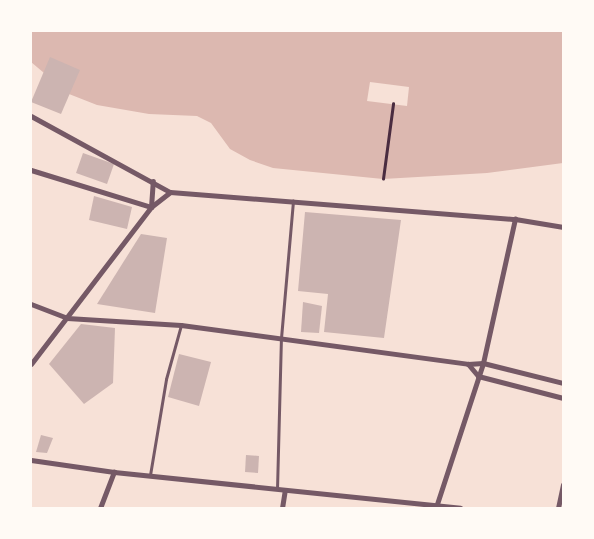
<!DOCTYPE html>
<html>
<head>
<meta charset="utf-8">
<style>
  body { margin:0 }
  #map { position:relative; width:594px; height:539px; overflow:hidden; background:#f7e1d7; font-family:"Playfair Display",serif }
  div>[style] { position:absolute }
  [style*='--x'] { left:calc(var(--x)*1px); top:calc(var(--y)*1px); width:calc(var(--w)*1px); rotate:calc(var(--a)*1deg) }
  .water>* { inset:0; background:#dcb8b0 }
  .pier>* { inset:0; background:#f7e1d7 }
  .building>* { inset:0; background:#ccb4b1 }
  .path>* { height:2.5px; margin:-1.25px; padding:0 1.25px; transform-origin:1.25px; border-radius:1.25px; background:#4a2c40 }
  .service>* { height:3px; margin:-1.5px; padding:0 1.5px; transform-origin:1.5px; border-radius:1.5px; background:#755966 }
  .minor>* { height:5px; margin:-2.5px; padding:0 2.5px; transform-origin:2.5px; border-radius:2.5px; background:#755966 }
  span { translate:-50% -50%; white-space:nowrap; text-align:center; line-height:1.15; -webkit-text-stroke:5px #fffaf5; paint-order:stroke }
  .frame { position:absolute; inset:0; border:32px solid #fffaf5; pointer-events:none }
</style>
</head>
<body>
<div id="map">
  <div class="water">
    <div style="clip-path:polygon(31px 31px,563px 31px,563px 163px,487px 173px,383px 179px,273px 168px,250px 160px,230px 149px,211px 123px,197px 116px,149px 114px,97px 105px,69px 94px,31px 62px)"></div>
  </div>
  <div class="pier">
    <div style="clip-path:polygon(370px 82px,409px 87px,407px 106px,367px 101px)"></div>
  </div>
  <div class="building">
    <div style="clip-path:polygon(50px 57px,80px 70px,61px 114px,31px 102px)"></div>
    <div style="clip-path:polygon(83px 153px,114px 164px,107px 184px,76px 173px)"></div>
    <div style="clip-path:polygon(94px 196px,132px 207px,127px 229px,89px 220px)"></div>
    <div style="clip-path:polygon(305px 212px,401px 220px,384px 338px,324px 332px,328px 294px,298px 291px)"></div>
    <div style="clip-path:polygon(141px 234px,167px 238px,155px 313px,97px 304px)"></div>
    <div style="clip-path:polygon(303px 302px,322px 306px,319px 333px,301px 332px)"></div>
    <div style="clip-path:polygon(81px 324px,115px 328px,113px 383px,84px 404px,49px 364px)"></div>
    <div style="clip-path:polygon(179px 354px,211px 362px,199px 406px,168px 397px)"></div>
    <div style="clip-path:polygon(41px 435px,53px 438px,47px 453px,36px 452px)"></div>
    <div style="clip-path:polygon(246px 455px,259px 456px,258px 473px,245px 472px)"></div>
  </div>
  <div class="path">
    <div style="--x:383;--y:179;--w:76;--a:-82.4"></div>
  </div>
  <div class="service">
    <div style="--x:150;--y:475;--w:97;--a:-80.5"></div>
    <div style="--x:166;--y:379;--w:56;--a:-74.5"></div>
    <div style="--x:277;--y:489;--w:151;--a:-88.5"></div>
    <div style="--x:281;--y:338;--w:138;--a:-85"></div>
  </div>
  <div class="minor">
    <div style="--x:31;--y:116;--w:158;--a:28.7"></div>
    <div style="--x:170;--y:192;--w:346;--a:4.5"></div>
    <div style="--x:515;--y:219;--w:49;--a:9.5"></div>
    <div style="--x:31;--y:170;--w:126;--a:17.1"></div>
    <div style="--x:151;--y:207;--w:26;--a:-86"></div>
    <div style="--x:31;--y:304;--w:39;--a:21"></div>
    <div style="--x:67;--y:318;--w:114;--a:3.5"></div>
    <div style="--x:181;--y:325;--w:290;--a:7.7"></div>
    <div style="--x:468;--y:364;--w:15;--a:-4"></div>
    <div style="--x:483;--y:363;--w:82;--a:14"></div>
    <div style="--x:31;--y:364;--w:198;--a:-52.6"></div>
    <div style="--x:151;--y:207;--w:24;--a:-38"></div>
    <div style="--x:468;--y:364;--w:16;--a:50"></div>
    <div style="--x:478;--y:376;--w:88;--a:14.5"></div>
    <div style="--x:31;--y:460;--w:84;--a:8.2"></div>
    <div style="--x:114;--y:472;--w:348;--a:5.9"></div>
    <div style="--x:436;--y:507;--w:151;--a:-71.9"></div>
    <div style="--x:483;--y:363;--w:148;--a:-77.5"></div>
    <div style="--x:100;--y:508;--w:39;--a:-69"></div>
    <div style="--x:282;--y:508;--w:18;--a:-81"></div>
    <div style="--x:558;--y:508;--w:24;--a:-78"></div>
  </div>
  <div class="frame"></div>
</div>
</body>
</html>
